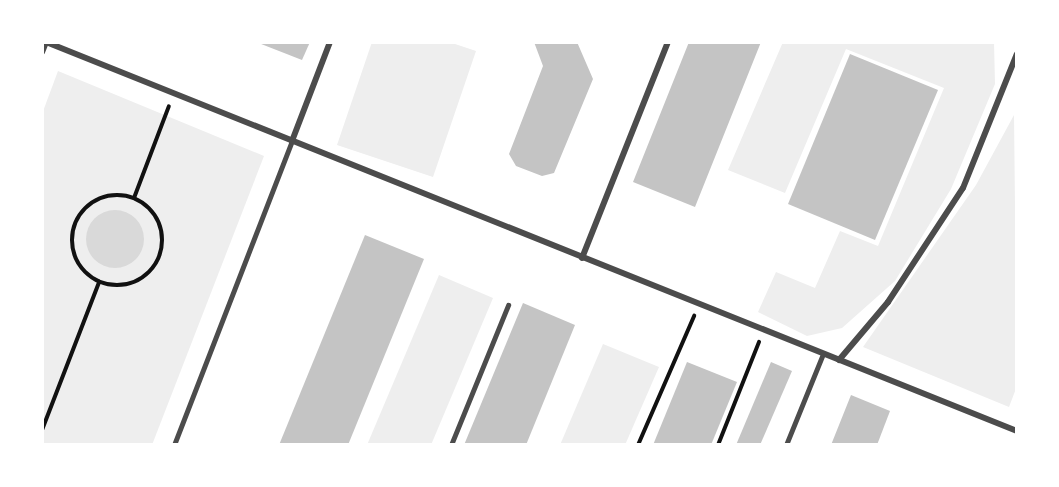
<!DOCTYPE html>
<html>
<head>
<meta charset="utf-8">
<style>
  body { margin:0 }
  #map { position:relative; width:1059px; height:487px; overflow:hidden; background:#fff; font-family:"Playfair Display",serif }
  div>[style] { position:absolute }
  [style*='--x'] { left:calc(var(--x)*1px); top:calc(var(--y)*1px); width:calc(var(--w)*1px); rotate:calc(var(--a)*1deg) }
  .green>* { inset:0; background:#eee }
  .water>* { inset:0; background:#d9d9d9 }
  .round { border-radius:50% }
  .building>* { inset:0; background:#c4c4c4 }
  .path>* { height:4px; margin:-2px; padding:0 2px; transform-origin:2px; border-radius:2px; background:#111 }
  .path>.ring { margin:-2px; padding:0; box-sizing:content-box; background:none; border:4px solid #111; border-radius:50% }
  .service>* { height:4.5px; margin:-2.25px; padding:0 2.25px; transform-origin:2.25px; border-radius:2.25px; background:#4c4c4c }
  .minor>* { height:6px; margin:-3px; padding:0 3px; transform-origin:3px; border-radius:3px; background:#4c4c4c }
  span { translate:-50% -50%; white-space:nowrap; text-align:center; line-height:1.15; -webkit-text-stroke:5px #fff; paint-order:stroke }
  .frame { position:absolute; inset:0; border:44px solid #fff; pointer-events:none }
</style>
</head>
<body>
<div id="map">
  <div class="green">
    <div style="clip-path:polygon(372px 42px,449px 42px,476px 51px,433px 177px,337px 145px)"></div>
    <div style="clip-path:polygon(783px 42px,994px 42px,995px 84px,951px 189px,895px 281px,842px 328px,807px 336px,758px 312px,776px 272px,815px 288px,840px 231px,878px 246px,944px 88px,846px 49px,785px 193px,728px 170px)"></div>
    <div style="clip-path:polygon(58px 71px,264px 156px,152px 445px,42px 445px,42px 114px)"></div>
    <div style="clip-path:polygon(1014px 115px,1017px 386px,1009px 407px,863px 347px,976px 185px)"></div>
    <div style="clip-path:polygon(439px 275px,493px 298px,431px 445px,367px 445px)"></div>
    <div style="clip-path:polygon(603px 344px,659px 367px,625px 445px,560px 445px)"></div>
  </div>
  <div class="water">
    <div class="round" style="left:86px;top:210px;width:58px;height:58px"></div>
  </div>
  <div class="building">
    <div style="clip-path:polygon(256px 42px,310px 42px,302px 60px)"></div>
    <div style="clip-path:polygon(534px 42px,577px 42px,593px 79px,554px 173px,542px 176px,516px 166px,509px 154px,543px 66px)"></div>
    <div style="clip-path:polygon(689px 42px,761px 42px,695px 207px,633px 182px)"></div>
    <div style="clip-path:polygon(850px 54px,938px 90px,875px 240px,788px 204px)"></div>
    <div style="clip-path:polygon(365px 235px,424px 259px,348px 445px,279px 445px)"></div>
    <div style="clip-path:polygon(523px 303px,575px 325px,526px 445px,464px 445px)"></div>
    <div style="clip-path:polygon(687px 362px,737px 382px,711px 445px,653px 445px)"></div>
    <div style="clip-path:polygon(771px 362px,792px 371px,760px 445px,736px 445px)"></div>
    <div style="clip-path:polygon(851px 395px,890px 411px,877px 445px,831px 445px)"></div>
  </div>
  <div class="path">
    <div class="ring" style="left:72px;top:195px;width:86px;height:86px"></div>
    <div style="--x:134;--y:198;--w:98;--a:-69.2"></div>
    <div style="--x:42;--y:430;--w:159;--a:-68.9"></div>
    <div style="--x:638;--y:445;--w:141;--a:-66.5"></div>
    <div style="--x:718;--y:445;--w:111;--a:-68.3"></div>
  </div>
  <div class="service">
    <div style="--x:42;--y:52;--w:11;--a:-68"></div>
    <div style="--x:174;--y:445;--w:326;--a:-68.8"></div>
    <div style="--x:451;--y:445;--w:151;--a:-67.8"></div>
    <div style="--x:786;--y:445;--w:98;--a:-67.9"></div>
  </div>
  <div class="minor">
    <div style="--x:46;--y:42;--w:1046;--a:21.83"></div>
    <div style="--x:292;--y:141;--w:106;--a:-69"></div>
    <div style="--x:582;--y:258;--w:232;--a:-68.3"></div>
    <div style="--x:839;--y:360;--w:76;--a:-49.8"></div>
    <div style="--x:888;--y:302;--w:136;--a:-56.7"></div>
    <div style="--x:963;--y:188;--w:144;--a:-68.1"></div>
  </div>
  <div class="frame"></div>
</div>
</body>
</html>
